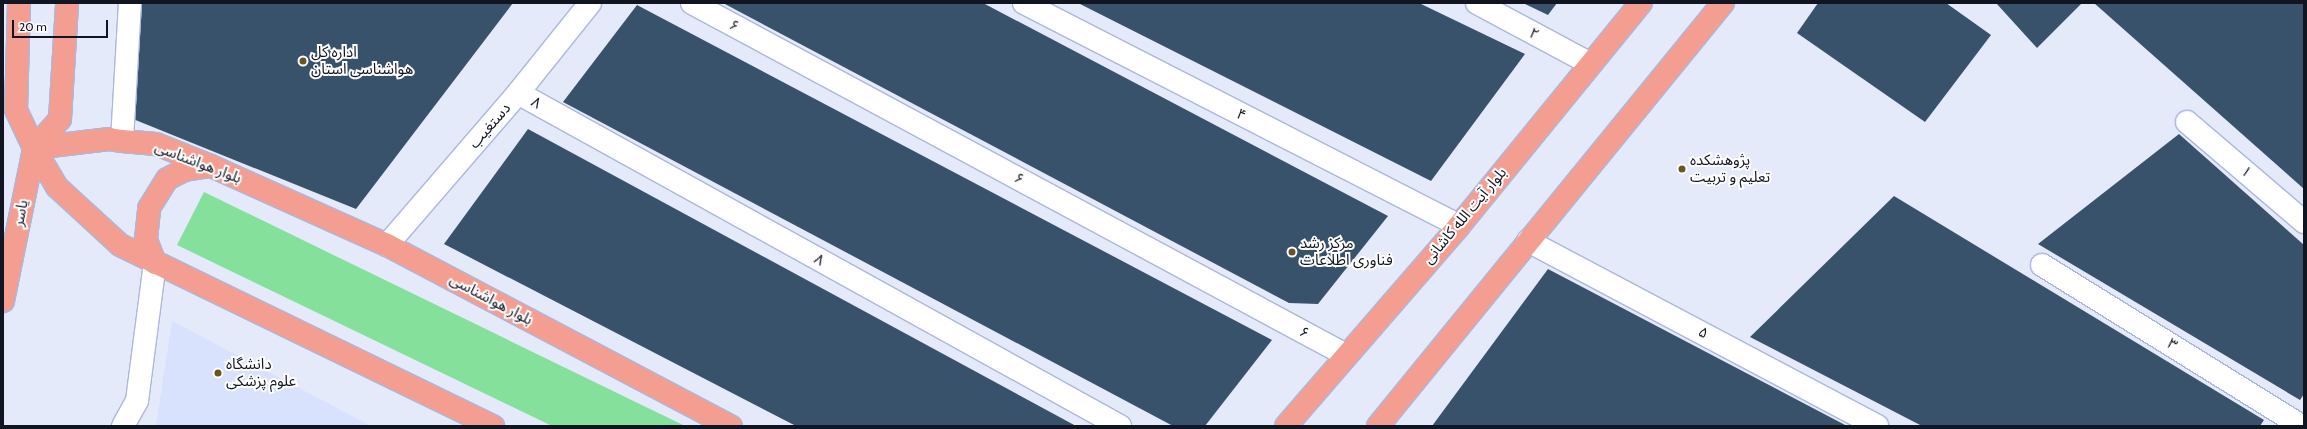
<!DOCTYPE html>
<html>
<head>
<meta charset="utf-8">
<style>
  body { margin:0 }
  #map { position:relative; width:2307px; height:429px; overflow:hidden; background:#e5eafa; font-family:Cabin,"Noto Sans Arabic",sans-serif }
  div>[style] { position:absolute }
  [style*='--x'] { left:calc(var(--x)*1px); top:calc(var(--y)*1px); width:calc(var(--w)*1px); rotate:calc(var(--a)*1deg) }
  .built>* { inset:0; background:#d9e2fd }
  .green>* { inset:0; background:#85e09b }
  .building>* { inset:0; background:#39526c }
  .roads { filter:drop-shadow(1px 0 #abb7dc) drop-shadow(-1px 0 #abb7dc) drop-shadow(0 1px #abb7dc) drop-shadow(0 -1px #abb7dc) }
  .minor>* { height:22px; margin:-11px; padding:0 11px; transform-origin:11px; border-radius:11px; background:#fff }
  .major>* { height:22px; margin:-11px; padding:0 11px; transform-origin:11px; border-radius:11px; background:#f49e92 }
  .dots>* { width:11px; height:11px; translate:-50% -50%; box-sizing:border-box; border:2px solid #fff; border-radius:50% }
  span { translate:-50% -50%; white-space:nowrap; text-align:center; line-height:1.15; -webkit-text-stroke:4px #fff; paint-order:stroke }
  .street-label { font-size:15px; color:#111522 }
  .poi-label { font-size:15px; color:#111522 }
  .left { translate:0 -50%; text-align:left }
  .frame { position:absolute; inset:0; border:4px solid #111522; pointer-events:none }
  .scale { position:absolute; left:12px; top:20px; width:96px; height:18px; box-sizing:border-box; border:2px solid #111522; border-top:0; padding-left:5px; font-size:12px; line-height:14px; white-space:nowrap; color:#111522; -webkit-text-stroke:3px #fff; paint-order:stroke }
</style>
</head>
<body>
<div id="map">
  <div class="built">
    <div style="clip-path:polygon(172px 321px,371px 426px,156px 426px)"></div>
  </div>
  <div class="green">
    <div style="clip-path:polygon(204px 192px,685px 426px,552px 426px,177px 245px)"></div>
  </div>
  <div class="building">
    <div style="clip-path:polygon(140px 3px,513px 3px,356px 209px,133px 119px)"></div>
    <div style="clip-path:polygon(723px 3px,983px 3px,1388px 216px,1318px 304px,1289px 303px)"></div>
    <div style="clip-path:polygon(1078px 3px,1419px 3px,1525px 54px,1431px 181px)"></div>
    <div style="clip-path:polygon(1523px 3px,1557px 3px,1548px 15px)"></div>
    <div style="clip-path:polygon(1818px 3px,1946px 3px,1991px 35px,1925px 122px,1797px 33px)"></div>
    <div style="clip-path:polygon(1996px 3px,2082px 3px,2037px 48px)"></div>
    <div style="clip-path:polygon(2094px 3px,2304px 3px,2304px 189px)"></div>
    <div style="clip-path:polygon(637px 5px,1272px 340px,1205px 426px,1173px 426px,563px 102px)"></div>
    <div style="clip-path:polygon(528px 129px,1076px 426px,796px 426px,444px 244px)"></div>
    <div style="clip-path:polygon(2179px 134px,2304px 245px,2304px 394px,2300px 400px,2038px 244px)"></div>
    <div style="clip-path:polygon(1894px 196px,2264px 420px,2260px 426px,1922px 426px,1750px 337px)"></div>
    <div style="clip-path:polygon(1548px 269px,1847px 426px,1432px 426px)"></div>
  </div>
  <div class="roads">
    <div class="minor">
      <div style="--x:692;--y:3;--w:743;--a:28.29"></div>
      <div style="--x:1024;--y:3;--w:489;--a:27.1"></div>
      <div style="--x:1477;--y:3;--w:129;--a:28.2"></div>
      <div style="--x:518;--y:93;--w:688;--a:28.95"></div>
      <div style="--x:2187;--y:122;--w:154;--a:40.5"></div>
      <div style="--x:122;--y:141;--w:138;--a:-86.7"></div>
      <div style="--x:1528;--y:241;--w:395;--a:27.9"></div>
      <div style="--x:387;--y:245;--w:201;--a:-49.2"></div>
      <div style="--x:518;--y:93;--w:115;--a:-51.3"></div>
      <div style="--x:2042;--y:265;--w:306;--a:31.8"></div>
      <div style="--x:123;--y:426;--w:29;--a:-61"></div>
      <div style="--x:137;--y:401;--w:139;--a:-82.6"></div>
    </div>
    <div class="major">
      <div style="--x:19;--y:3;--w:107;--a:91.6"></div>
      <div style="--x:16;--y:110;--w:42;--a:64.7"></div>
      <div style="--x:34;--y:148;--w:39;--a:-48"></div>
      <div style="--x:60;--y:119;--w:116;--a:-86.5"></div>
      <div style="--x:34;--y:148;--w:76;--a:-6.8"></div>
      <div style="--x:109;--y:139;--w:13;--a:9"></div>
      <div style="--x:122;--y:141;--w:34;--a:5"></div>
      <div style="--x:156;--y:144;--w:59;--a:21.8"></div>
      <div style="--x:211;--y:166;--w:193;--a:24.2"></div>
      <div style="--x:387;--y:245;--w:389;--a:27.8"></div>
      <div style="--x:34;--y:148;--w:45;--a:59.5"></div>
      <div style="--x:57;--y:187;--w:86;--a:42.6"></div>
      <div style="--x:120;--y:245;--w:415;--a:25.9"></div>
      <div style="--x:155;--y:263;--w:26;--a:-111"></div>
      <div style="--x:146;--y:239;--w:31;--a:-84"></div>
      <div style="--x:149;--y:208;--w:34;--a:-58"></div>
      <div style="--x:167;--y:179;--w:20;--a:-27"></div>
      <div style="--x:185;--y:170;--w:26;--a:-9"></div>
      <div style="--x:3;--y:301;--w:156;--a:-78.5"></div>
      <div style="--x:1286;--y:426;--w:264;--a:-49.1"></div>
      <div style="--x:1459;--y:226;--w:288;--a:-50.8"></div>
      <div style="--x:1378;--y:426;--w:546;--a:-50.8"></div>
    </div>
  </div>
  <div class="dots">
    <div style="left:303px;top:61px;background:#675623"></div>
    <div style="left:1682px;top:169px;background:#675623"></div>
    <div style="left:1292px;top:252px;background:#675623"></div>
    <div style="left:218px;top:373px;background:#675623"></div>
  </div>
  <div class="street-label">
    <span style="left:734px;top:26px;rotate:28deg">۶</span>
    <span style="left:1534px;top:34px;rotate:28deg">۲</span>
    <span style="left:536px;top:103px;rotate:29deg">۸</span>
    <span style="left:1241px;top:115px;rotate:27deg">۴</span>
    <span style="left:490px;top:126px;rotate:-49deg">دستغیب</span>
    <span style="left:198px;top:163px;rotate:21deg">بلوار هواشناسی</span>
    <span style="left:2246px;top:172px;rotate:41deg">۱</span>
    <span style="left:1019px;top:179px;rotate:28deg">۶</span>
    <span style="left:21px;top:213px;rotate:-79deg">یاسر</span>
    <span style="left:1465px;top:216px;rotate:-50deg">بلوار آیت الله کاشانی</span>
    <span style="left:819px;top:260px;rotate:29deg">۸</span>
    <span style="left:491px;top:300px;rotate:28deg">بلوار هواشناسی</span>
    <span style="left:1304px;top:333px;rotate:28deg">۶</span>
    <span style="left:1703px;top:333px;rotate:28deg">۵</span>
    <span style="left:2172px;top:345px;rotate:32deg">۳</span>
  </div>
  <div class="poi-label">
    <span class="left" style="left:311px;top:61px">اداره کل<br>هواشناسی استان</span>
    <span class="left" style="left:1690px;top:169px">پژوهشکده<br>تعلیم و تربیت</span>
    <span class="left" style="left:1300px;top:252px">مرکز رشد<br>فناوری اطلاعات</span>
    <span class="left" style="left:226px;top:373px">دانشگاه<br>علوم پزشکی</span>
  </div>
  <div class="frame"></div>
  <div class="scale">20 m</div>
</div>
</body>
</html>
